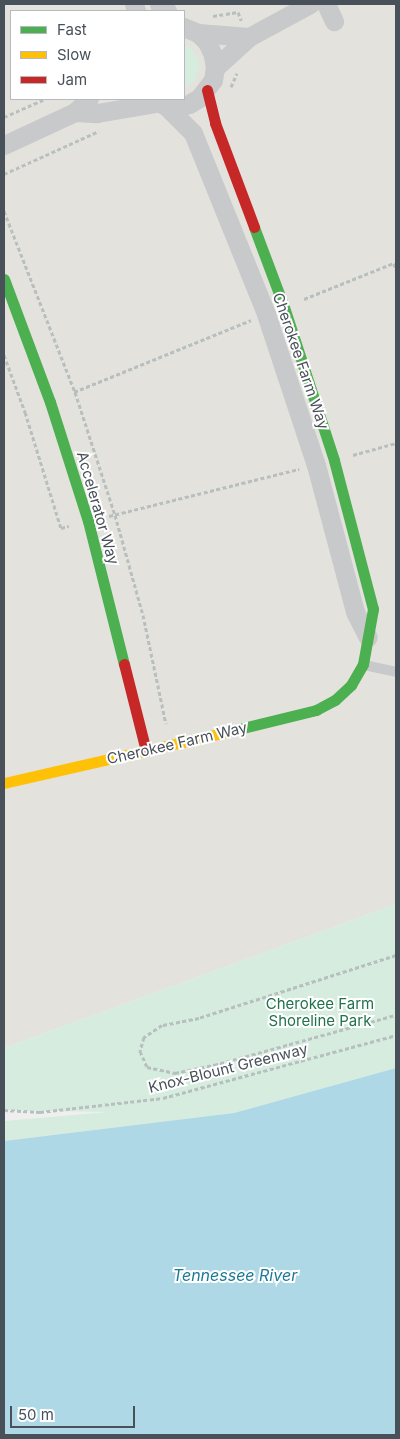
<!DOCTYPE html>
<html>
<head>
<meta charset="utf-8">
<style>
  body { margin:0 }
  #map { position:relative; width:400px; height:1439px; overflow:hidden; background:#efefef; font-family:Inter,sans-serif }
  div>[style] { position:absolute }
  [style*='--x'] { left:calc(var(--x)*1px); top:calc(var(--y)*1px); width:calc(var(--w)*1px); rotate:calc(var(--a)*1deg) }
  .commercial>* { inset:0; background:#e4e2dd }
  .green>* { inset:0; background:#d6ecdf }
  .water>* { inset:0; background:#afd8e6 }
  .path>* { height:3px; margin-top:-1.5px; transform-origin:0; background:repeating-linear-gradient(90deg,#b7c0be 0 4px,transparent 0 6.5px) }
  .lane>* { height:10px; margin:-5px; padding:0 5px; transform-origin:5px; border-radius:5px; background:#c7c9ca }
  .street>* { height:19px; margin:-9.5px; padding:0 9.5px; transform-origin:9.5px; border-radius:9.5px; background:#c7c9ca }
  .fast>* { height:11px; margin:-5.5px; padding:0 5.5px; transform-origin:5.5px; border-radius:5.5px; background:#4caf50 }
  .slow>* { height:11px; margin:-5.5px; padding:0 5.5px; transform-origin:5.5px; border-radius:5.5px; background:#ffc107 }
  .jam>* { height:11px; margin:-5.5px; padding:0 5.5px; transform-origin:5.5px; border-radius:5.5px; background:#c62828 }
  span { translate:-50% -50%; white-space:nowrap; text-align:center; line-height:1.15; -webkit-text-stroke:4px #fff; paint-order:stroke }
  .street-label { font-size:15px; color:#485059 }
  .park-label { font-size:15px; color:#21724d }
  .water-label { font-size:16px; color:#1c7998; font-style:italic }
  .frame { position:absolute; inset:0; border:5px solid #485059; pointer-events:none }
  .legend { position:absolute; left:10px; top:10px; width:175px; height:90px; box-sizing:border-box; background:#fff; border:1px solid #b6b9bd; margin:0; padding:6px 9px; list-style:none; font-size:15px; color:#485059 }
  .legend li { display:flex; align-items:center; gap:10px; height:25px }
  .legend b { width:25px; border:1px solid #b6b9bd }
  .scale { position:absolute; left:10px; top:1406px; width:125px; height:22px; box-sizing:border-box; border:2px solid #485059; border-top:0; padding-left:6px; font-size:15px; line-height:18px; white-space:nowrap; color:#485059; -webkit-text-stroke:4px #fff; paint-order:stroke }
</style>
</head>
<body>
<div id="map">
  <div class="commercial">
    <div style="clip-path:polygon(evenodd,4px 4px,396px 4px,396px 904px,4px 1048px,4px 4px,11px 11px,184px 11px,184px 99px,11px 99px,11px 11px)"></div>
  </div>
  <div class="green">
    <div style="clip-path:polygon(184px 44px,194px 51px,200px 66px,194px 81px,184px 88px)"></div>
    <div style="clip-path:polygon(396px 904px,396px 1068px,234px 1113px,4px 1141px,4px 1121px,109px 1112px,4px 1110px,4px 1048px)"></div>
  </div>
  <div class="water">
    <div style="clip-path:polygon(396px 1068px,396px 1435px,4px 1435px,4px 1141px,234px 1113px)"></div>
  </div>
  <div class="path">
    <div style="--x:213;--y:16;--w:25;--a:-9"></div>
    <div style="--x:238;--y:12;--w:9;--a:69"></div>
    <div style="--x:231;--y:87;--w:15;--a:-67"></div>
    <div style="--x:4;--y:117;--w:45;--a:-23.7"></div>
    <div style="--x:4;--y:174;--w:104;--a:-24.4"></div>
    <div style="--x:4;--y:211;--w:194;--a:68.6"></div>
    <div style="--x:75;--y:392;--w:129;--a:72"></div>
    <div style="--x:115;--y:515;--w:104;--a:74.4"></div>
    <div style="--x:143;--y:615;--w:111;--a:78.1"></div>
    <div style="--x:304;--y:299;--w:97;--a:-21.8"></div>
    <div style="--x:394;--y:263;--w:7;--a:74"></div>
    <div style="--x:4;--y:355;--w:61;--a:69.8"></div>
    <div style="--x:25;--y:412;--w:121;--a:72.8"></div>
    <div style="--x:61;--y:528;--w:8;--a:-14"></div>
    <div style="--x:74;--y:392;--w:191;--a:-22.1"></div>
    <div style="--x:353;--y:455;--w:45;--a:-15.6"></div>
    <div style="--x:109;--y:516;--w:196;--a:-13.9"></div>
    <div style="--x:396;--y:955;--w:207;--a:162.3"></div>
    <div style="--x:199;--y:1018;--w:38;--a:169"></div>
    <div style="--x:162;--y:1025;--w:22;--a:146"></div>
    <div style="--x:144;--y:1037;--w:15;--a:106"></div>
    <div style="--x:140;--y:1051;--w:17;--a:66"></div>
    <div style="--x:147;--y:1067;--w:29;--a:12"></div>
    <div style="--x:175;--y:1073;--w:40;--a:-12"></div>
    <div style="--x:214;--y:1065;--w:189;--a:-15.4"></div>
    <div style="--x:4;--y:1110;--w:36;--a:3"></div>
    <div style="--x:40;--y:1112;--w:124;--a:-6.5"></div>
    <div style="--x:163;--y:1098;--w:241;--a:-15.1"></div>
  </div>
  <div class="lane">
    <div style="--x:364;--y:665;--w:33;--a:12"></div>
  </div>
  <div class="street">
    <div style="--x:134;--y:4;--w:7;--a:74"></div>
    <div style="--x:159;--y:4;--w:11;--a:41"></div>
    <div style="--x:326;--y:4;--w:19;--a:65"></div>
    <div style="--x:198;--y:33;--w:51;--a:4.5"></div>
    <div style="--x:215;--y:68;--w:46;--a:-42.4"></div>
    <div style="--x:249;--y:37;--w:69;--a:-28.4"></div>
    <div style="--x:151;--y:99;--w:17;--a:25"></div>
    <div style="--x:166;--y:106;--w:12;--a:5"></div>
    <div style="--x:178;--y:107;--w:11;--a:-15"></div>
    <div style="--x:189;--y:104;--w:12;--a:-31"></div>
    <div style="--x:199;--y:98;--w:23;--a:-52"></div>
    <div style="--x:213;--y:80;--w:12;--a:-81"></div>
    <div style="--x:215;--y:68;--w:13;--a:-99"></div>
    <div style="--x:213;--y:55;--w:14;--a:-115"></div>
    <div style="--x:207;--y:42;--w:13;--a:-135"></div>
    <div style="--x:198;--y:33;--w:15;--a:-157"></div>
    <div style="--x:166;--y:106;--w:38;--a:45"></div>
    <div style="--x:193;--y:133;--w:195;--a:68"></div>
    <div style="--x:266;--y:314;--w:159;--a:71.7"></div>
    <div style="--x:316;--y:465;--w:152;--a:75.1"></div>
    <div style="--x:355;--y:612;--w:28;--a:63"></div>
    <div style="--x:75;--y:112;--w:22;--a:3"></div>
    <div style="--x:97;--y:113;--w:60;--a:-9.6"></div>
    <div style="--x:4;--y:145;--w:78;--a:-24.9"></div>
    <div style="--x:75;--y:112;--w:19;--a:-43"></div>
  </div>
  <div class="fast">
    <div style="--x:4;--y:279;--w:131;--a:69.5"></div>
    <div style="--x:50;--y:402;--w:125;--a:72.3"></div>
    <div style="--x:88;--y:521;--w:147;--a:75.9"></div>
    <div style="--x:222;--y:733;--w:97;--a:-13.7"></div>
    <div style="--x:316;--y:710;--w:21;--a:-28"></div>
    <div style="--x:335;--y:700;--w:22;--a:-43"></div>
    <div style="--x:351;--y:685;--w:24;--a:-60"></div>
    <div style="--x:363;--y:664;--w:56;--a:-79.7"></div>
    <div style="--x:373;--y:609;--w:154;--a:-104.7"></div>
    <div style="--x:334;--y:460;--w:161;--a:-108.1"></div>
    <div style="--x:284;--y:307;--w:85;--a:-110.6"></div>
  </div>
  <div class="slow">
    <div style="--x:4;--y:783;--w:224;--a:-12.9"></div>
  </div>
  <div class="jam">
    <div style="--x:207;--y:90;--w:34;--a:76"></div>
    <div style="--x:215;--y:123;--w:111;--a:69.4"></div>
    <div style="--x:124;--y:664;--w:90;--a:75.8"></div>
  </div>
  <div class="street-label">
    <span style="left:301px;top:361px;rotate:71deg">Cherokee Farm Way</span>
    <span style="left:98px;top:508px;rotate:74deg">Accelerator Way</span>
    <span style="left:177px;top:743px;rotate:-13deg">Cherokee Farm Way</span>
    <span style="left:228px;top:1068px;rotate:-14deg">Knox-Blount Greenway</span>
  </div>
  <div class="park-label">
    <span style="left:320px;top:1012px">Cherokee Farm<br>Shoreline Park</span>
  </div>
  <div class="water-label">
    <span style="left:235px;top:1275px">Tennessee River</span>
  </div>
  <div class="frame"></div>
  <ul class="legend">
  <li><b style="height:6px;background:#4caf50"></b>Fast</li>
  <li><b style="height:6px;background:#ffc107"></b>Slow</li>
  <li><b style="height:6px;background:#c62828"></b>Jam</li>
  </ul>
  <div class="scale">50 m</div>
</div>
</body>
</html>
